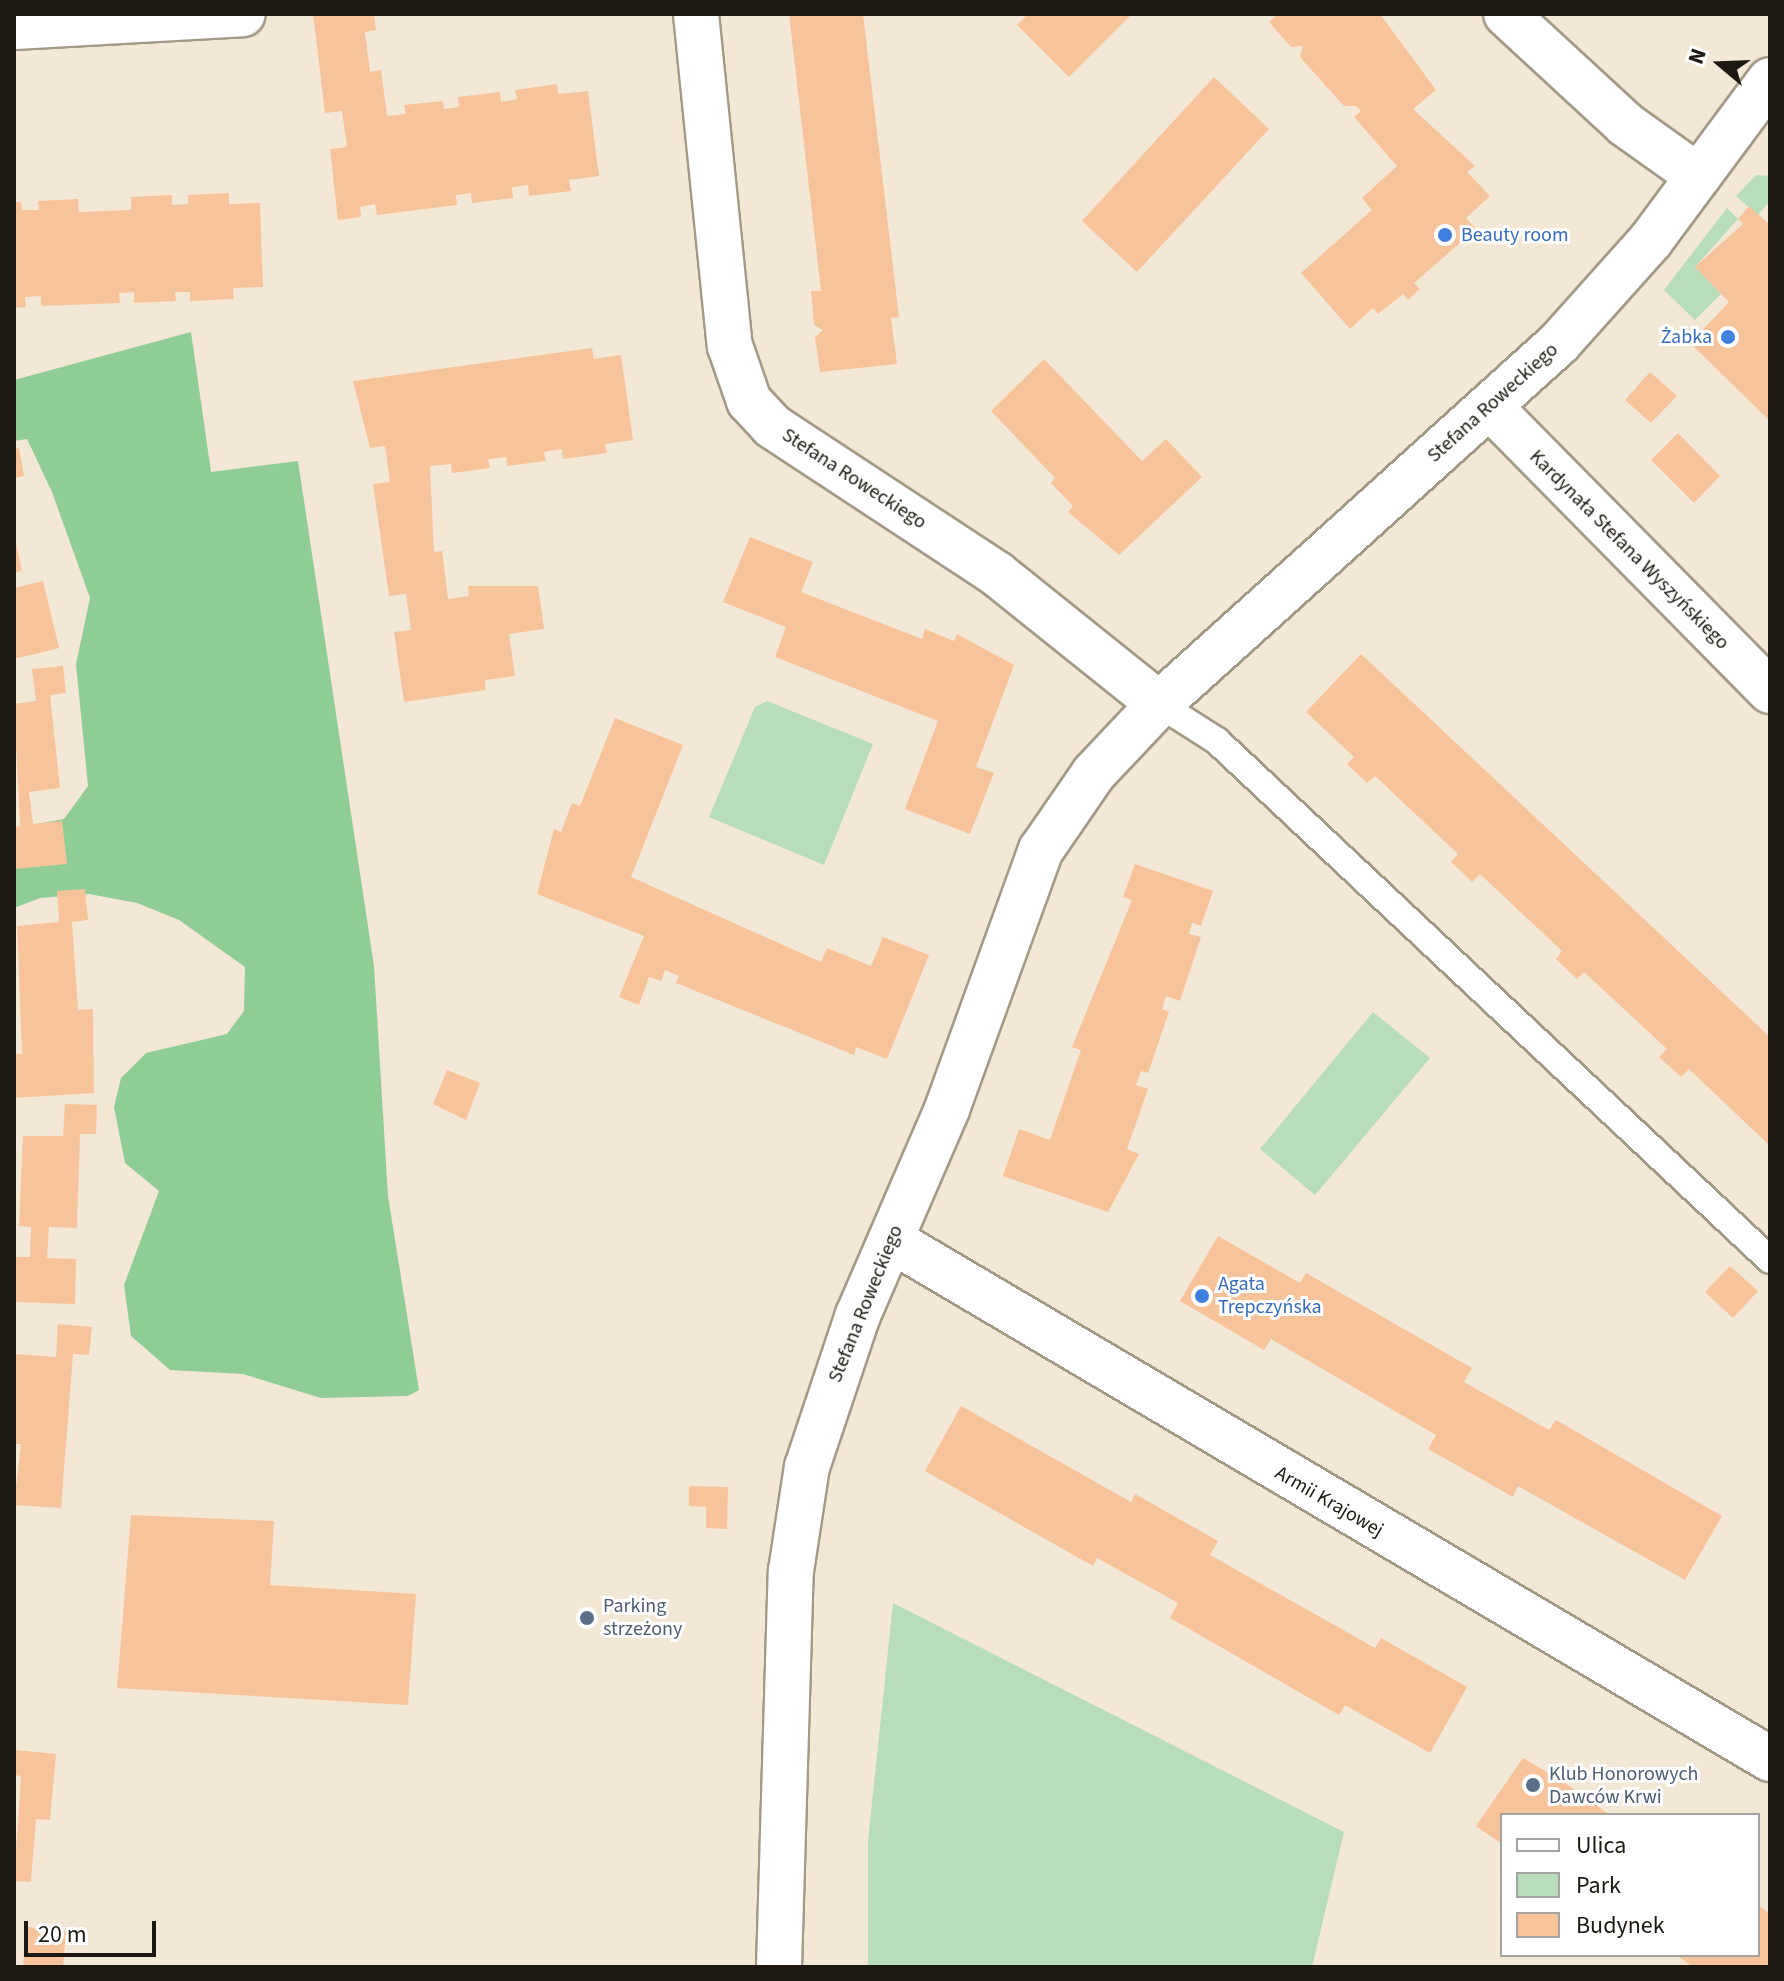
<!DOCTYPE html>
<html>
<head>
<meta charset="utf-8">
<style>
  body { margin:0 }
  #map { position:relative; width:1784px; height:1981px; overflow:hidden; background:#f3e8d5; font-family:"Source Sans 3",sans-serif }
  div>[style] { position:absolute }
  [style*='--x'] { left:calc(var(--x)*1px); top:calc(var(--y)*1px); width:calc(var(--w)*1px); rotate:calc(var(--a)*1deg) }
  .green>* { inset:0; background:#b8ddbb }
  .forest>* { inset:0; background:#90cd96 }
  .building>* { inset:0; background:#f7c39b }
  .roads { filter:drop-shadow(2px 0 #a39987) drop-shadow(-2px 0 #a39987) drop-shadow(0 2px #a39987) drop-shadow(0 -2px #a39987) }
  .service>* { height:26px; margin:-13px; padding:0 13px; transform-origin:13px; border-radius:13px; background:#fff }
  .minor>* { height:44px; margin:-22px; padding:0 22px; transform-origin:22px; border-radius:22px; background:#fff }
  .dots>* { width:22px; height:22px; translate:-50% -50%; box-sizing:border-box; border:4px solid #fff; border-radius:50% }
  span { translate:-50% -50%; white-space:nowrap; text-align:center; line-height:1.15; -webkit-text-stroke:6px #fff; paint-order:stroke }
  .shop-label { font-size:20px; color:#366cbe }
  .left { translate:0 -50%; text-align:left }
  .right { translate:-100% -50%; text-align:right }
  .street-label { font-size:20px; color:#1d1912 }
  .service-label { font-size:20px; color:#4e5e75 }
  .frame { position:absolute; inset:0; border:16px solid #1d1912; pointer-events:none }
  .legend { position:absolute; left:1500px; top:1813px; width:260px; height:144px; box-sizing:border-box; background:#fff; border:2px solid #a5a3a0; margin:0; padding:10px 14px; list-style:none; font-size:24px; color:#1d1912 }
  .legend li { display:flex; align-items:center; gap:16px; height:40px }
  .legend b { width:40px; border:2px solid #a5a3a0 }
  .north { position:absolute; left:1680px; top:24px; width:80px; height:80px; -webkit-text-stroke:6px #fff; paint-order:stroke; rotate:289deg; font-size:22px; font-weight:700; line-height:32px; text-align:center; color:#1d1912 }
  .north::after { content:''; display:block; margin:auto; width:28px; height:36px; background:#1d1912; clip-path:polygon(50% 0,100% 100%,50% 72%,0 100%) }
  .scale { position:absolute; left:24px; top:1921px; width:132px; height:36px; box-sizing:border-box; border:4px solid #1d1912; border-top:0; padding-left:10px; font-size:24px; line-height:28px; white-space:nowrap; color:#1d1912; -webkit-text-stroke:6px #fff; paint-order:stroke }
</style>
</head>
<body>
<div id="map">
  <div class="green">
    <div style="clip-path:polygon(1756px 175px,1770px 176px,1770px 201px,1758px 215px,1736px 196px)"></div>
    <div style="clip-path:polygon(1727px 208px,1738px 219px,1695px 267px,1721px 294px,1695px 320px,1664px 290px)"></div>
    <div style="clip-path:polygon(767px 701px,873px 744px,824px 865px,709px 817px,755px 707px)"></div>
    <div style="clip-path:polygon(1373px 1012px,1430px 1058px,1315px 1195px,1260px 1149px)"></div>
    <div style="clip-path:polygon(893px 1603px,1344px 1832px,1312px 1967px,868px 1967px,868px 1841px)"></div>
  </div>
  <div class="forest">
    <div style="clip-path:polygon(191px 332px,211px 472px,298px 461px,374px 966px,388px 1196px,419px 1390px,408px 1396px,321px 1398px,243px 1374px,170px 1370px,131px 1336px,124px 1285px,159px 1191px,125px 1163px,114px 1107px,121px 1078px,146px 1053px,227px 1034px,244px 1011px,245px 967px,179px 920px,137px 903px,89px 894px,40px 898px,14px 908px,14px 828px,64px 819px,88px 786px,76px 664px,90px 598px,52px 492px,27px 439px,14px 441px,14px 380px)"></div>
  </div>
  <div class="building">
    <div style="clip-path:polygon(313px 14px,374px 14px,376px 30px,365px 32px,370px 72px,381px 70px,387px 116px,406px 114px,404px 105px,443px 101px,444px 109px,459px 107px,458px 97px,500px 92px,501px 102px,517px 99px,515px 90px,557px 84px,558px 94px,588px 91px,599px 176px,569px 180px,571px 191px,529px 196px,528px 185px,512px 187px,513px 198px,472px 203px,471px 193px,456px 195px,457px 205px,377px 215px,375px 204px,360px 207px,361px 217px,338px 220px,330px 149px,347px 147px,342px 111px,325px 113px)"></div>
    <div style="clip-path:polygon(789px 14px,863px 14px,899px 317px,891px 318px,897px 364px,820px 372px,815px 337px,823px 330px,814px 325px,811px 291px,821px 291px)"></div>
    <div style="clip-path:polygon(1028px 14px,1132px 14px,1069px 77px,1017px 25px)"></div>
    <div style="clip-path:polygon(1278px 14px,1380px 14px,1436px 90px,1413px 109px,1475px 166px,1467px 172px,1490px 196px,1466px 218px,1476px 229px,1414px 283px,1420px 289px,1408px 300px,1403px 294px,1378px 314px,1373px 308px,1350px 329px,1301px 273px,1372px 210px,1362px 198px,1397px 166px,1354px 117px,1361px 111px,1356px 106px,1344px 106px,1300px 57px,1303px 46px,1291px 47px,1269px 22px)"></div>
    <div style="clip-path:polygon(1214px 77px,1269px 129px,1137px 272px,1082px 221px)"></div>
    <div style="clip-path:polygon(229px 193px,229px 204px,260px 203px,263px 287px,233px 288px,234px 299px,190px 301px,190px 292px,175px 292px,176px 301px,134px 303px,134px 292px,119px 293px,120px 303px,41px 306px,41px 296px,25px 297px,26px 307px,14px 308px,14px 202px,21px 202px,22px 210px,39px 210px,38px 201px,78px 199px,79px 212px,131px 210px,131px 197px,172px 195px,172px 205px,188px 204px,188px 195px)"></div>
    <div style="clip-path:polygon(1749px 206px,1770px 225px,1770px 421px,1690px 343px,1729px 302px,1695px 267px,1743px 224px,1738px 219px)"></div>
    <div style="clip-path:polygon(592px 348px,594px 359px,621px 355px,633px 440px,605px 444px,607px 453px,563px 459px,562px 449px,544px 452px,546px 461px,507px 466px,506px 457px,488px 459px,490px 468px,452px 473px,451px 464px,430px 466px,434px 552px,442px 551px,448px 599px,469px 596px,468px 586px,538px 586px,544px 629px,509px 634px,515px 676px,485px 680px,486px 690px,404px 702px,394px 632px,411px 630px,406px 594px,389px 596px,373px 484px,390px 482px,385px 446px,370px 448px,353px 381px)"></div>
    <div style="clip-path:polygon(1044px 359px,1142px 461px,1166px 439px,1202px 477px,1119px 555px,1068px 512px,1073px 506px,1051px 483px,1055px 478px,991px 411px)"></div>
    <div style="clip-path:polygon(1650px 372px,1677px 396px,1651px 423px,1625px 400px)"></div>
    <div style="clip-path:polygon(1678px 433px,1720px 476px,1694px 503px,1651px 460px)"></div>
    <div style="clip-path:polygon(19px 448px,24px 476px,14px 478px,14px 449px)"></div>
    <div style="clip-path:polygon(14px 533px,22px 571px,14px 573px)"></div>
    <div style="clip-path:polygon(750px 537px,813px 562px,801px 592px,922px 639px,925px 629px,954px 641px,957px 634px,1014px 665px,976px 767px,994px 773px,970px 834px,905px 809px,938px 721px,775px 657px,786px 627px,723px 602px)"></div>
    <div style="clip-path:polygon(43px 581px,59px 648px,14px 659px,14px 588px)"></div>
    <div style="clip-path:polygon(1361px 654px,1770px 1037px,1770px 1146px,1689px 1069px,1681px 1077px,1659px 1057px,1667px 1049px,1584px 972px,1577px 979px,1556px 959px,1562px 951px,1480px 874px,1472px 882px,1462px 872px,1451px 862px,1458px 854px,1375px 776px,1367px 783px,1347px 764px,1354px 757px,1306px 712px)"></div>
    <div style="clip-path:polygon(63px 666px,66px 693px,50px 695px,60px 788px,29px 792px,33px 824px,62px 821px,67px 864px,14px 869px,14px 827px,20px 826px,14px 704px,36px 701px,32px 669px)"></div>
    <div style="clip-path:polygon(615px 718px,683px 745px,631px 877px,821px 962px,827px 948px,871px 966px,883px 937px,929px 955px,887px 1059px,856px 1047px,854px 1055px,676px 983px,679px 976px,665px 970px,661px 981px,649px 977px,639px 1005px,619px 997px,644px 936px,537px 894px,554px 829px,561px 832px,572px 803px,580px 806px)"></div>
    <div style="clip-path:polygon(1135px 864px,1213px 891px,1201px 926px,1192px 923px,1189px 934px,1201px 937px,1180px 1001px,1166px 996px,1162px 1009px,1169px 1012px,1148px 1073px,1141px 1071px,1136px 1085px,1148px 1089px,1127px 1149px,1139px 1154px,1108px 1212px,1003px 1176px,1019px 1129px,1050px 1140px,1081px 1050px,1072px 1047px,1132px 900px,1123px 897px)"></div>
    <div style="clip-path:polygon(85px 889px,88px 920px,72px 922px,78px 1010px,93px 1009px,94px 1093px,14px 1098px,14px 1054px,22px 1054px,17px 926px,59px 922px,57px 891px)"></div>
    <div style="clip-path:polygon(447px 1070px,480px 1083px,466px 1120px,433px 1104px)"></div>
    <div style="clip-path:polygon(65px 1104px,97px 1105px,96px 1134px,80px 1134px,77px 1228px,49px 1227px,47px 1258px,76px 1259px,75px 1304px,14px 1302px,14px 1257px,30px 1257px,31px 1227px,19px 1226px,23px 1136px,63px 1136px)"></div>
    <div style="clip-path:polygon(1218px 1236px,1300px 1283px,1306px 1273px,1472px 1368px,1464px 1382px,1549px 1430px,1556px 1420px,1722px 1516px,1685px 1580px,1518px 1486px,1513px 1497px,1428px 1449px,1436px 1435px,1271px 1339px,1264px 1350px,1180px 1301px)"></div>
    <div style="clip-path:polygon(1730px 1266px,1758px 1291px,1733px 1318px,1705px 1292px)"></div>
    <div style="clip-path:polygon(58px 1324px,92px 1327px,89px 1355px,73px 1354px,61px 1508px,14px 1505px,21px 1444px,14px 1444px,15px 1354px,56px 1357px)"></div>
    <div style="clip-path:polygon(961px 1406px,1131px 1502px,1135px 1494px,1218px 1541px,1210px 1555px,1375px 1648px,1381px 1638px,1467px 1687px,1430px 1753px,1345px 1705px,1339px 1715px,1170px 1618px,1178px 1603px,1097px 1558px,1093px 1566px,925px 1471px)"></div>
    <div style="clip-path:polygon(689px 1486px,728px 1487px,727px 1529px,706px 1528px,706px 1507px,689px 1506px)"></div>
    <div style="clip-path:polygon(131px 1515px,274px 1521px,270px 1585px,416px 1594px,408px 1705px,117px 1688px)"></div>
    <div style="clip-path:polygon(16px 1750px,56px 1754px,50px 1820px,36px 1819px,31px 1882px,14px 1881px,21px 1776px,14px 1775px)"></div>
    <div style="clip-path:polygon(1523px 1758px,1565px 1783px,1610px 1815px,1502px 1815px,1502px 1844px,1476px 1826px)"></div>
    <div style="clip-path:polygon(1758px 1905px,1770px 1914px,1770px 1967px,1693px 1967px,1676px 1955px,1758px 1955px)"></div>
    <div style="clip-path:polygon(26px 1927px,66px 1931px,63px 1967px,23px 1967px)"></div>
  </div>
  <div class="roads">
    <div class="service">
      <div style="--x:1159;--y:704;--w:69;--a:32.5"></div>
      <div style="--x:1217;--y:741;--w:758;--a:43.18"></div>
    </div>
    <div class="minor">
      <div style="--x:696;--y:14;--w:334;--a:84.2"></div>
      <div style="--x:730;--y:346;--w:58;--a:70.9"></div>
      <div style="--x:749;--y:401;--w:34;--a:47"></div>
      <div style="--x:772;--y:426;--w:269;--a:33.3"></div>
      <div style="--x:997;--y:574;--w:208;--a:38.7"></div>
      <div style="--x:1506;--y:14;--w:162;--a:42.7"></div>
      <div style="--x:1625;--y:124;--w:90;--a:35.5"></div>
      <div style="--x:14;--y:27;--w:229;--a:-3.2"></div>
      <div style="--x:1490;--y:407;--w:399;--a:45.4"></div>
      <div style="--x:891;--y:1240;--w:1021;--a:30.56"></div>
      <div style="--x:779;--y:1967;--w:396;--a:-88.3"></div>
      <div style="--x:791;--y:1571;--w:105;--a:-81.3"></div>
      <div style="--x:807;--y:1467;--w:160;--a:-71.5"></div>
      <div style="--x:858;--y:1315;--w:224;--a:-66.6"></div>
      <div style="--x:947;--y:1109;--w:276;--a:-70.1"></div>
      <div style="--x:1041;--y:850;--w:93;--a:-55.5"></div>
      <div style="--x:1094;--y:773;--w:95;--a:-46.7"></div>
      <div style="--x:1159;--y:704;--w:539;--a:-42.07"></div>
      <div style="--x:1559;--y:343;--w:138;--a:-48.2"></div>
      <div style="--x:1651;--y:240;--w:199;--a:-53.4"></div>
    </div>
  </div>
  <div class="dots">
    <div style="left:1445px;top:235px;background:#3f7fe0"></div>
    <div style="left:1728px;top:337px;background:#3f7fe0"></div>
    <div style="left:1202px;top:1296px;background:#3f7fe0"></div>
    <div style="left:587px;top:1618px;background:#5c6f8a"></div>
    <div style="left:1533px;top:1785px;background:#5c6f8a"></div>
  </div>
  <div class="shop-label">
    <span class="left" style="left:1461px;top:235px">Beauty room</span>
    <span class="right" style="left:1712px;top:337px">Żabka</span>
    <span class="left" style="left:1218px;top:1296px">Agata<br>Trepczyńska</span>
  </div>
  <div class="street-label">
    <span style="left:1493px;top:403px;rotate:-42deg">Stefana Roweckiego</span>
    <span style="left:854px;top:479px;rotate:33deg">Stefana Roweckiego</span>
    <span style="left:1629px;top:550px;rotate:45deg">Kardynała Stefana Wyszyńskiego</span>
    <span style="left:866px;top:1304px;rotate:-68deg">Stefana Roweckiego</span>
    <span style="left:1329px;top:1502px;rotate:30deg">Armii Krajowej</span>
  </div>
  <div class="service-label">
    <span class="left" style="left:603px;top:1618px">Parking<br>strzeżony</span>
    <span class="left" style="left:1549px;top:1786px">Klub Honorowych<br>Dawców Krwi</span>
  </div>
  <div class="frame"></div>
  <ul class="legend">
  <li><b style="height:10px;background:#fff"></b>Ulica</li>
  <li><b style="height:22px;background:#b8ddbb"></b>Park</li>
  <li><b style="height:22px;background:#f7c39b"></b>Budynek</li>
  </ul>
  <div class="north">N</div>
  <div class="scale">20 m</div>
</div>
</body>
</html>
